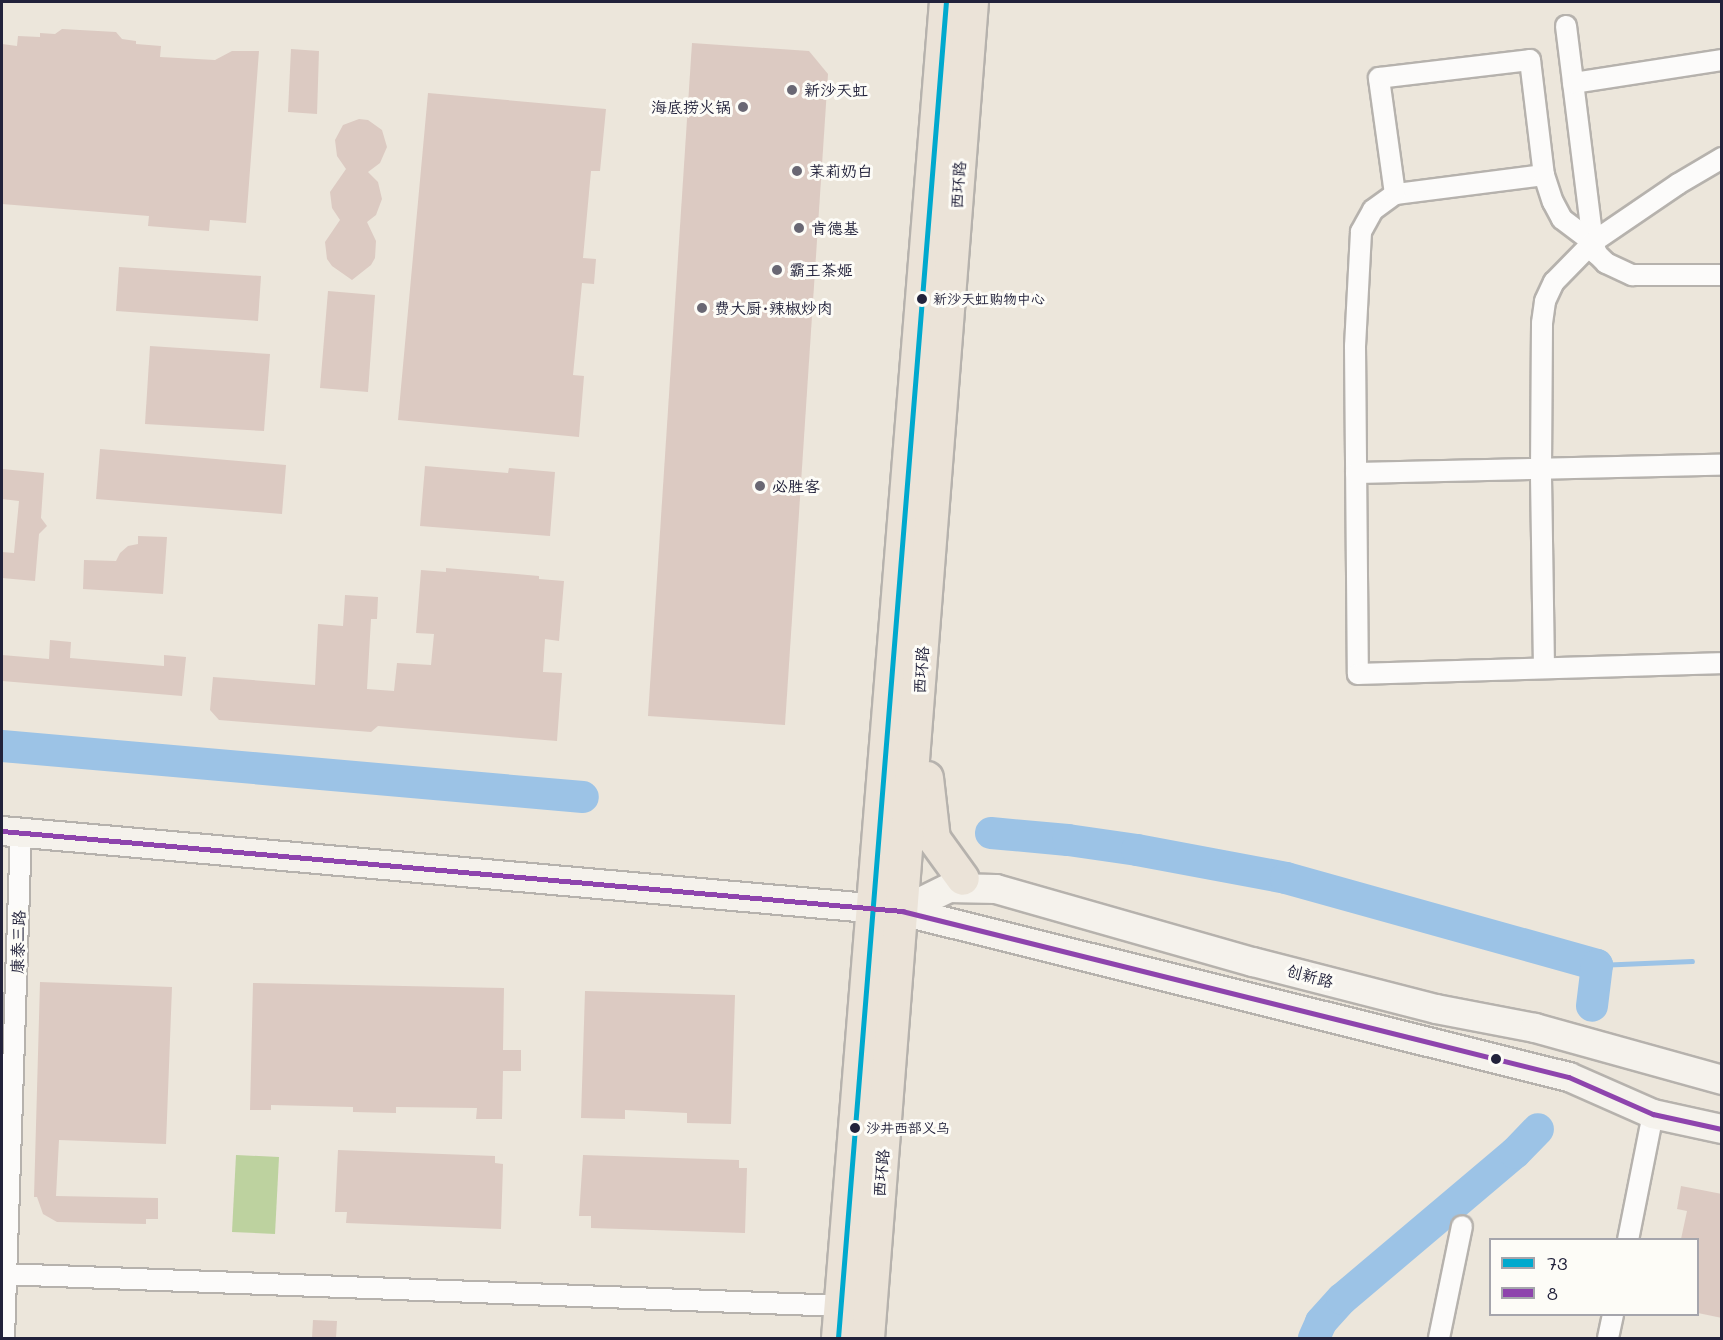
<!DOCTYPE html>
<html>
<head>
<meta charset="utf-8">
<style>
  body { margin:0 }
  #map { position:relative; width:1723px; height:1340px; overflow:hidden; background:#ece6db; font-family:Mali,"LXGW WenKai TC",sans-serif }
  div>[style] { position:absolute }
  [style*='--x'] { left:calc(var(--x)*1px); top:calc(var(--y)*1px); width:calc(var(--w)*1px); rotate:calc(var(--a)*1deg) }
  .green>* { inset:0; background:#bdd29f }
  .stream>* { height:5px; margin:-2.5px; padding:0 2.5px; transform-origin:2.5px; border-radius:2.5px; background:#9cc3e6 }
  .river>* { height:32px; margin:-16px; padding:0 16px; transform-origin:16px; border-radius:16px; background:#9cc3e6 }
  .building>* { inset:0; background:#dccac2 }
  .roads { filter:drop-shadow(2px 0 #b6b2ad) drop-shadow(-2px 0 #b6b2ad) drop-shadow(0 2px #b6b2ad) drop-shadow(0 -2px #b6b2ad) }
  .street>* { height:20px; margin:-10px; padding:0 10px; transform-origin:10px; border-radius:10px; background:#fcfbfa }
  .secondary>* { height:28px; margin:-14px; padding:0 14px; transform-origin:14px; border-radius:14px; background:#f5f2ec }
  .primary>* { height:32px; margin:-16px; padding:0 16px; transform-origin:16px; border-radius:16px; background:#ebe3d8 }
  .bus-1>* { height:4.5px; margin:-2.25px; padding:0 2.25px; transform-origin:2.25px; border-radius:2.25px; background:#00a9ce }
  .bus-2>* { height:4.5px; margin:-2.25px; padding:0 2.25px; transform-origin:2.25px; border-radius:2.25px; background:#8e44ad }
  .dots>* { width:16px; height:16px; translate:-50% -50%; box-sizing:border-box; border:3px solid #fdfcf7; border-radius:50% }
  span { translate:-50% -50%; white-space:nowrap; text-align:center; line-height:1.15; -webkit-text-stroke:6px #fdfcf7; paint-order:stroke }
  .bus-label { font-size:14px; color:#22223b }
  .left { translate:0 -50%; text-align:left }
  .poi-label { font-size:16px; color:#22223b }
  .right { translate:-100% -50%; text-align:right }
  .street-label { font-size:16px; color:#22223b }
  .frame { position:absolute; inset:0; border:3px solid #22223b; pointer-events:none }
  .legend { position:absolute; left:1489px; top:1238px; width:210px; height:78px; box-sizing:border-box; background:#fdfcf7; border:2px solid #a5a5ac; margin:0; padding:8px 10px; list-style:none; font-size:18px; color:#22223b }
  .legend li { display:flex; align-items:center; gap:12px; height:30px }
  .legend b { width:30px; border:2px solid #a5a5ac }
</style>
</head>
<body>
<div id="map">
  <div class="green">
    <div style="clip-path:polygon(236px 1155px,279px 1157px,275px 1234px,232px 1232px)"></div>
  </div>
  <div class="stream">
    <div style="--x:1597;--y:965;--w:95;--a:-2.4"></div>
  </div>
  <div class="river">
    <div style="--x:2;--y:746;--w:583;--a:5.02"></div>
    <div style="--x:991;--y:833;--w:77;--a:5.2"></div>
    <div style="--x:1068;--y:840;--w:70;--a:8.2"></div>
    <div style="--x:1137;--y:850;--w:152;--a:10.6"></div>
    <div style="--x:1286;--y:878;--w:323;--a:15.6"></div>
    <div style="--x:1597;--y:965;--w:41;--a:97"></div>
    <div style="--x:1314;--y:1338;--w:17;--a:-66"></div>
    <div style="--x:1321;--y:1322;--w:31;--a:-48"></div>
    <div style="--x:1342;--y:1299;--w:226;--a:-40.2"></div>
    <div style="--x:1515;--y:1153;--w:33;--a:-46"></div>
  </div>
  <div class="building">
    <div style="clip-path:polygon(62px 29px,116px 32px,122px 39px,136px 41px,136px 44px,161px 46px,160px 57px,215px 60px,232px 51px,259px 51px,246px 223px,210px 220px,209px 231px,148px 226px,149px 216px,2px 204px,2px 44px,17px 46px,18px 36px,40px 37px,40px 33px,55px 34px)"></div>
    <div style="clip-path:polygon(692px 43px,809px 51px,828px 74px,785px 725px,648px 716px)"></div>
    <div style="clip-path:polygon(291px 49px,319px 51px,317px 114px,288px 112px)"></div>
    <div style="clip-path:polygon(428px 93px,606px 109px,600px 171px,591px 171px,583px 258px,596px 259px,594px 284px,582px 283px,573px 375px,584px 376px,579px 437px,398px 420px)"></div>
    <div style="clip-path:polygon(359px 119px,368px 120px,382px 130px,387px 147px,380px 163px,368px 172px,378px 182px,382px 199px,376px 215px,367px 222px,376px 241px,375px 258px,371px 265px,352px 280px,332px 266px,327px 259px,325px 242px,340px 220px,332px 208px,330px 192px,346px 169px,337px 156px,335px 140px,343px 125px)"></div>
    <div style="clip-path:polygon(119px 267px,261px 276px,258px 321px,116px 311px)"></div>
    <div style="clip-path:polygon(328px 291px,375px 295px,368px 392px,320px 388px)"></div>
    <div style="clip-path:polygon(150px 346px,270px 354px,264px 431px,145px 424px)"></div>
    <div style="clip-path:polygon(100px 449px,286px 465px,282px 514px,96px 499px)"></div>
    <div style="clip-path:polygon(425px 466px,508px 473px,509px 468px,555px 472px,550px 536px,420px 526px)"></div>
    <div style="clip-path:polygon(2px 469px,44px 473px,41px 518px,47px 526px,39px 534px,35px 581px,2px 578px,2px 552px,14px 553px,19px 501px,2px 499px)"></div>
    <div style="clip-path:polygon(138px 536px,167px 537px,163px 594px,83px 589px,84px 560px,116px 561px,120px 553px,128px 546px,138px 544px)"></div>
    <div style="clip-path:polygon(446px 568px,539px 576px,539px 579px,564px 581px,559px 641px,545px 639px,543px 672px,562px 673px,557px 741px,378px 726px,371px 732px,219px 720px,210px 710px,213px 677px,315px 685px,318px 624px,343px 626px,345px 595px,378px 597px,377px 619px,371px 619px,367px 689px,394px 691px,397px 663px,431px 665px,434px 634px,416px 633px,421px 570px,446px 572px)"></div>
    <div style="clip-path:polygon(50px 640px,71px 642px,70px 658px,164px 666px,164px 655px,186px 657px,182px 696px,2px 681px,2px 655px,49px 659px)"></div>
    <div style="clip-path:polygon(40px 982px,172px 987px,166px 1144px,59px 1140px,56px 1196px,158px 1198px,158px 1219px,146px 1219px,146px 1224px,57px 1222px,43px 1214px,37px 1197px,34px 1197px)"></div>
    <div style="clip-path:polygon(253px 983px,504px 988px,503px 1050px,521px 1050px,521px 1071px,503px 1071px,502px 1119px,476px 1119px,477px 1108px,396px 1107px,396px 1113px,353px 1112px,353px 1107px,271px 1105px,271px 1110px,250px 1110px)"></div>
    <div style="clip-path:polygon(585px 991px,735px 995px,731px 1124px,687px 1123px,687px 1113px,625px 1110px,625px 1119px,581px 1118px)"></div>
    <div style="clip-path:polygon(338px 1150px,495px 1156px,495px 1163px,503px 1164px,501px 1229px,346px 1223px,347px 1212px,335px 1212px)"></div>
    <div style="clip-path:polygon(583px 1155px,739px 1160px,739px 1168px,747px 1168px,745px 1233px,591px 1228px,591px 1216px,579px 1216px)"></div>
    <div style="clip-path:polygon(1681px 1186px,1722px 1194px,1722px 1318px,1698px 1313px,1698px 1239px,1681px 1239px,1687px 1211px,1677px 1209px)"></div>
    <div style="clip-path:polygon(313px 1320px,337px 1321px,336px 1338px,312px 1338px)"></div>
  </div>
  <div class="roads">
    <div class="street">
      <div style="--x:1566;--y:26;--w:218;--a:82.9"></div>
      <div style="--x:1593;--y:242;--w:13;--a:72"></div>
      <div style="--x:1597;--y:254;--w:13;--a:45"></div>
      <div style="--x:1606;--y:263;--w:29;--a:25"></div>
      <div style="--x:1632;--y:275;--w:90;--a:0"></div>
      <div style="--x:1573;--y:83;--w:151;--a:-8.8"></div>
      <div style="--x:1544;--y:175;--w:150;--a:172.7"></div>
      <div style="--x:1395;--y:194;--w:27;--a:144"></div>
      <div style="--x:1373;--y:210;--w:25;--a:119"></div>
      <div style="--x:1361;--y:232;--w:114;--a:93"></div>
      <div style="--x:1355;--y:346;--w:328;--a:89.5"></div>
      <div style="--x:1358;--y:674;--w:364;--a:-1.7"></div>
      <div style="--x:1395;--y:194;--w:117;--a:-97.9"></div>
      <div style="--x:1379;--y:78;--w:152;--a:-6.8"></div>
      <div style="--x:1530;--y:60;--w:116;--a:83.1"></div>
      <div style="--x:1544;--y:175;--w:28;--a:72"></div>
      <div style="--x:1553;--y:202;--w:19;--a:62"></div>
      <div style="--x:1562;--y:219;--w:39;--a:37"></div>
      <div style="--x:1356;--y:473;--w:366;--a:-1.3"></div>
      <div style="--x:1544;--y:668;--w:199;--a:-90.9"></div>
      <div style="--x:1541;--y:469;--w:146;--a:-89.6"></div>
      <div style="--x:1542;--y:323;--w:22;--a:-82"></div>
      <div style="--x:1545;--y:301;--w:21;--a:-65"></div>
      <div style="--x:1554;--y:282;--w:56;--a:-45.7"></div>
      <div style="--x:1593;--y:242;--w:103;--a:-34.3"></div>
      <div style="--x:1678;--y:184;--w:51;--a:-30.6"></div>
      <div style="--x:1628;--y:1240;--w:128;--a:-78.8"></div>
      <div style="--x:2;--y:1274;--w:840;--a:2.18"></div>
      <div style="--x:4;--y:1338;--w:506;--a:-88.08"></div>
      <div style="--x:1439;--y:1338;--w:114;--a:-78.4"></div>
      <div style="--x:1608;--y:1338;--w:25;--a:-78"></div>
    </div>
    <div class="secondary">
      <div style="--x:2;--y:831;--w:904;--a:5.08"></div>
      <div style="--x:902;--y:911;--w:687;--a:13.98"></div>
      <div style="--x:1569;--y:1077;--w:92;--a:23.8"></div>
      <div style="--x:1653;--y:1114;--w:71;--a:12.3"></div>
      <div style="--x:902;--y:911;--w:52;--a:-26.1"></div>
      <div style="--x:949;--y:888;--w:47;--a:1.2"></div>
      <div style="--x:996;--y:889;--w:267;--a:15.9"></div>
      <div style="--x:1253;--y:962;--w:189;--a:14.4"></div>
      <div style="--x:1436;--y:1009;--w:101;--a:10.9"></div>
      <div style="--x:1535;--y:1028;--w:194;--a:15.5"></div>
    </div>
    <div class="primary">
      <div style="--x:927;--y:778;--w:61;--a:83.5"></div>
      <div style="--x:934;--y:839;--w:49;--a:54.1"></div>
      <div style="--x:838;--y:1338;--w:1340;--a:-85.38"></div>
      <div style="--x:868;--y:1338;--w:1340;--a:-85.55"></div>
    </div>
  </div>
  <div class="bus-1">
    <div style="--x:838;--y:1338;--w:1340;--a:-85.38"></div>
  </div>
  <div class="bus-2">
    <div style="--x:2;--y:831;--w:904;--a:5.08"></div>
    <div style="--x:902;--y:911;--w:687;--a:13.98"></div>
    <div style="--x:1569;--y:1077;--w:92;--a:23.8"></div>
    <div style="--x:1653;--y:1114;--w:71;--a:12.3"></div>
  </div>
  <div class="dots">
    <div style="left:792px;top:90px;background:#696773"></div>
    <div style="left:743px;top:107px;background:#696773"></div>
    <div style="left:797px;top:171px;background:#696773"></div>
    <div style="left:799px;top:228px;background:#696773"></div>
    <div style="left:777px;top:270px;background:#696773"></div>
    <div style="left:922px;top:299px;background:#22223b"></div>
    <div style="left:702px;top:308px;background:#696773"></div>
    <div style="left:760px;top:486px;background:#696773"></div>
    <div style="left:1496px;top:1059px;background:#22223b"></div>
    <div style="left:855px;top:1128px;background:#22223b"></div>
  </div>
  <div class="bus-label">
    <span class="left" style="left:933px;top:299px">新沙天虹购物中心</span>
    <span class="left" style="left:866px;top:1128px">沙井西部义乌</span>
  </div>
  <div class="poi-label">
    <span class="left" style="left:804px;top:90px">新沙天虹</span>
    <span class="right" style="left:731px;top:107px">海底捞火锅</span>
    <span class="left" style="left:809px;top:171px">茉莉奶白</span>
    <span class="left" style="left:811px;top:228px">肯德基</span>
    <span class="left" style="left:789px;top:270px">霸王茶姬</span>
    <span class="left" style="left:714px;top:308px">费大厨·辣椒炒肉</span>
    <span class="left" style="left:772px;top:486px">必胜客</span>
  </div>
  <div class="street-label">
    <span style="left:958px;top:185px;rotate:-86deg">西环路</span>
    <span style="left:921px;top:670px;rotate:-86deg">西环路</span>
    <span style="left:18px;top:942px;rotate:-88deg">康泰三路</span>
    <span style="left:1310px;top:976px;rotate:15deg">创新路</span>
    <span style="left:881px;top:1173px;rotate:-85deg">西环路</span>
  </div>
  <div class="frame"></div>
  <ul class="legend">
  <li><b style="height:8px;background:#00a9ce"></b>73</li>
  <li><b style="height:8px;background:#8e44ad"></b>8</li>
  </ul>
</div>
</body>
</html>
